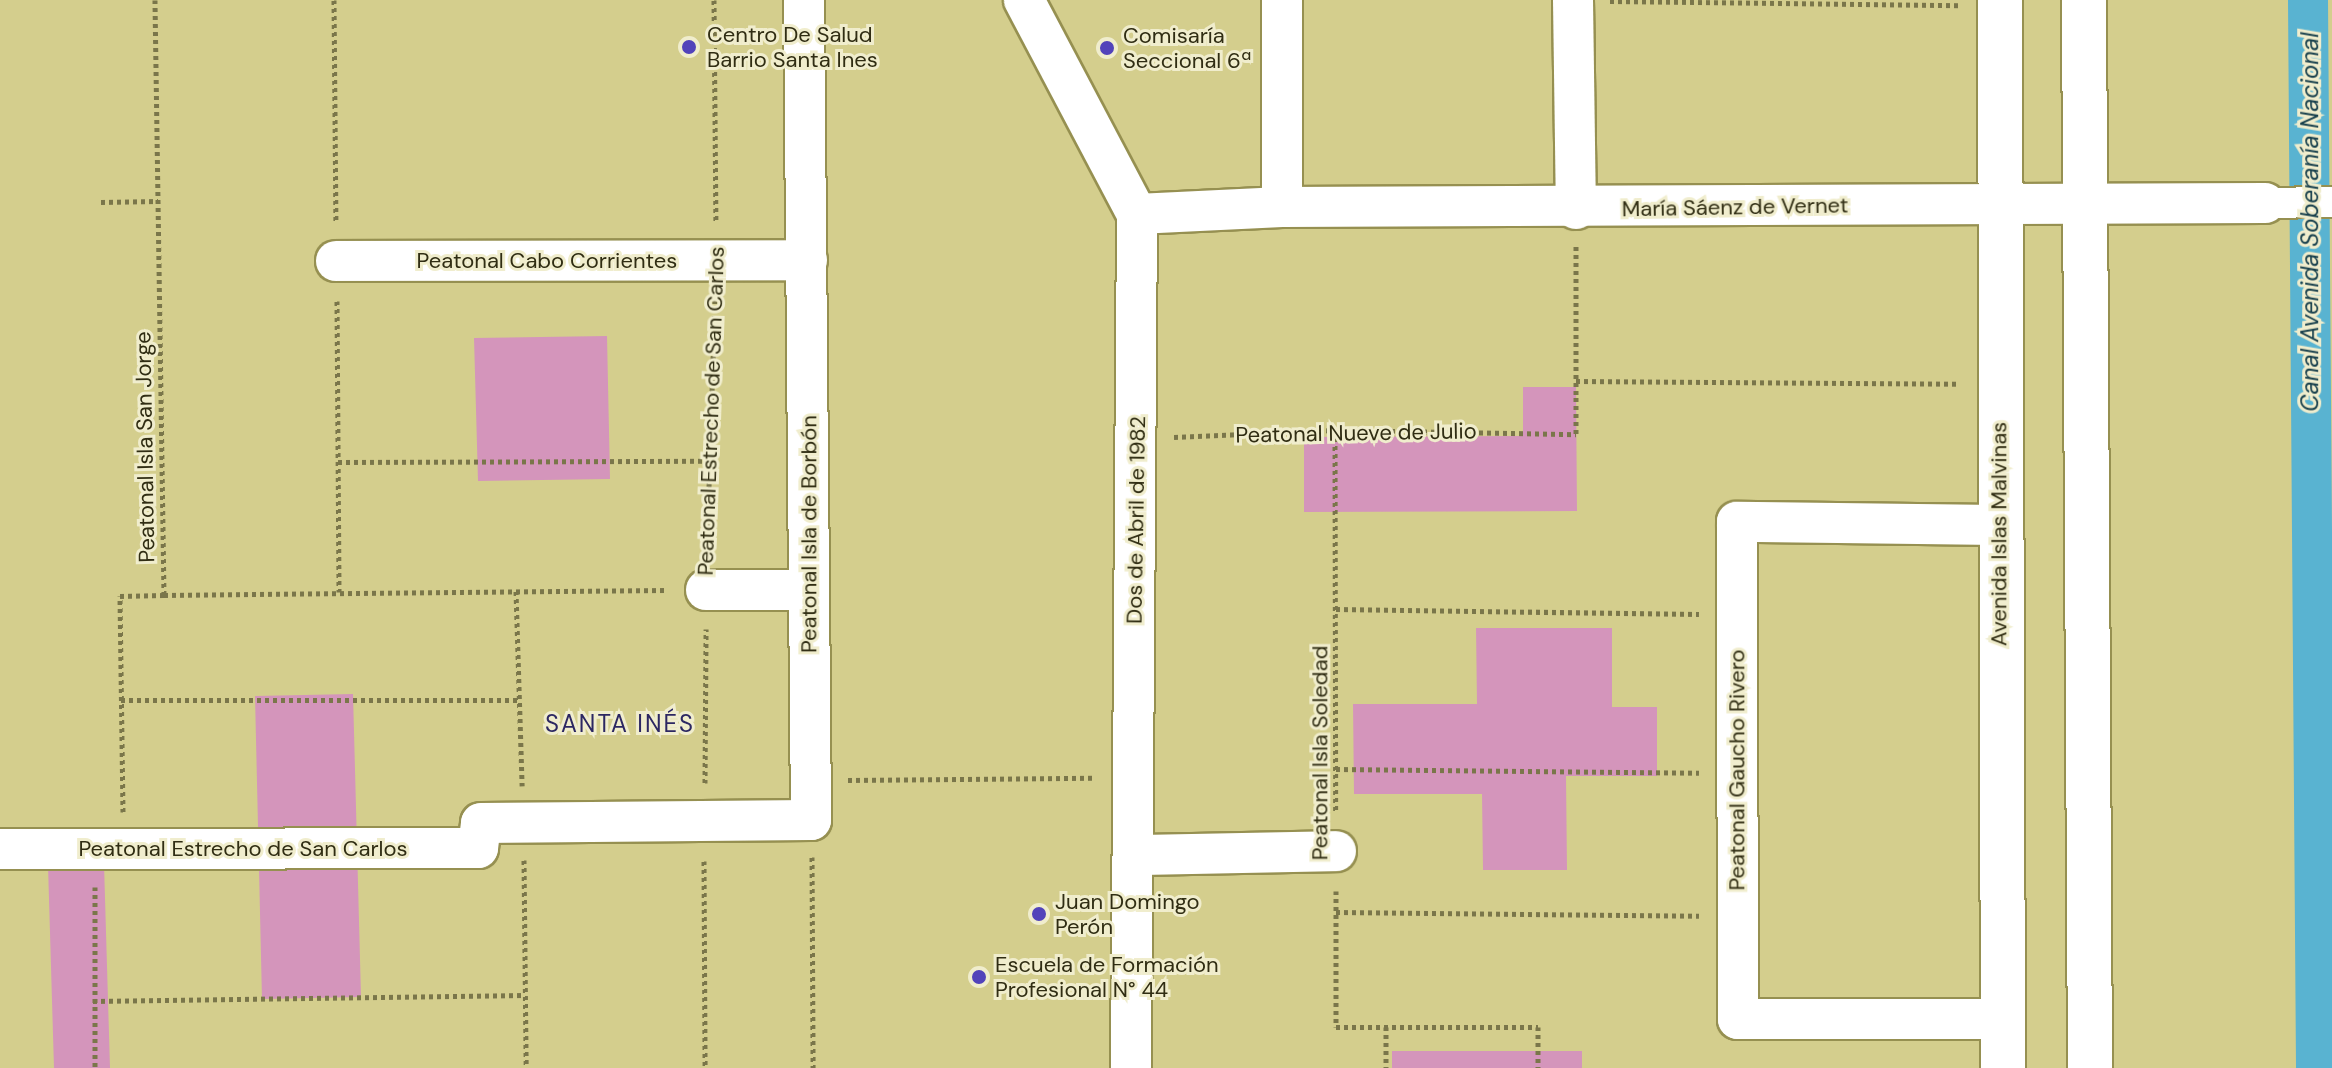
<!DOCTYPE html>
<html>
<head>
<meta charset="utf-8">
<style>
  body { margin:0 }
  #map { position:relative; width:2332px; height:1068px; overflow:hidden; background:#d4ce8d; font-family:"DM Sans",sans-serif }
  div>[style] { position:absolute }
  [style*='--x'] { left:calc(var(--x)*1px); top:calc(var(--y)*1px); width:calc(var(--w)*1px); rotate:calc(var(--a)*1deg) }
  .green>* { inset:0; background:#d495bb }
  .canal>* { height:40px; margin:-20px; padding:0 20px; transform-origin:20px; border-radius:20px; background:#59b3d1 }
  .path>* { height:5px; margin-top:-2.5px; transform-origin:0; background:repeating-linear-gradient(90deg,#7a764a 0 4px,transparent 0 8px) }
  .roads { filter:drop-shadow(2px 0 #969051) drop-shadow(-2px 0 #969051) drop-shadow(0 2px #969051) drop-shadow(0 -2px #969051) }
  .pedestrian>* { height:30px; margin:-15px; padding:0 15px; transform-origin:15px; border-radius:15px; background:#fff }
  .minor>* { height:40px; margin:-20px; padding:0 20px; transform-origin:20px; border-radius:20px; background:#fff }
  .tertiary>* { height:44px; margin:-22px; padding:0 22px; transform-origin:22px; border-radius:22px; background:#fff }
  .secondary>* { height:44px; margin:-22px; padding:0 22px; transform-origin:22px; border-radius:22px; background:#fff }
  .dots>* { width:22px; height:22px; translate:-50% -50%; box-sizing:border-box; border:4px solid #f0edcd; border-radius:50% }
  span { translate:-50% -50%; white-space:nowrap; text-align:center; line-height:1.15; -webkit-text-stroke:6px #f0edcd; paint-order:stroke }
  .poi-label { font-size:22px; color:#302d13 }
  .left { translate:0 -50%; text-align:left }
  .street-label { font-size:22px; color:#302d13 }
  .water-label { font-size:24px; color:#163f4c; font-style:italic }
  .neighbourhood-label { font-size:24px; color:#2c2762; letter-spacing:2px }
</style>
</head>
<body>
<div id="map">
  <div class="green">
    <div style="clip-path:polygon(607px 336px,610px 479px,478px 481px,474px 338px)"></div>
    <div style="clip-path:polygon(1523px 387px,1576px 387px,1577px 511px,1304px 512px,1304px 437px,1523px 436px)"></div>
    <div style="clip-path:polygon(1476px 628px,1612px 628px,1612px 707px,1657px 707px,1657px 776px,1566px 776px,1567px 870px,1483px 870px,1482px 794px,1354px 794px,1353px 704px,1477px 704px)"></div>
    <div style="clip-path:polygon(353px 694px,361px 997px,262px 999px,255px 696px)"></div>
    <div style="clip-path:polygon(104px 864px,110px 1068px,54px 1068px,48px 865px)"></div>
    <div style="clip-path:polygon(1392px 1051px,1582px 1051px,1582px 1068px,1392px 1068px)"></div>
  </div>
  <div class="canal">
    <div style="--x:2308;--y:0;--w:1068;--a:89.57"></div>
  </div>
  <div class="path">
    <div style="--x:334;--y:0;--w:223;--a:89.5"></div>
    <div style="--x:714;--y:0;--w:223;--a:89.5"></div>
    <div style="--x:1610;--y:1;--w:350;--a:0.7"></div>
    <div style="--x:101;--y:202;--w:57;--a:-1"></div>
    <div style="--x:337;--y:301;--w:291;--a:89.6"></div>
    <div style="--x:1576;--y:381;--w:383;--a:0.4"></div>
    <div style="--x:1335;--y:430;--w:383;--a:89.9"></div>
    <div style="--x:1174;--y:437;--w:161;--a:-2.5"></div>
    <div style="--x:1335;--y:430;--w:241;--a:1"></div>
    <div style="--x:1576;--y:434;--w:188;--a:-90"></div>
    <div style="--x:338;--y:462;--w:370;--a:-0.2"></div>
    <div style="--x:707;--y:551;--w:254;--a:-88.2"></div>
    <div style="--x:516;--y:591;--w:195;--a:88.2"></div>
    <div style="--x:164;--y:595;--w:503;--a:-0.57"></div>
    <div style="--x:1336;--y:609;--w:363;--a:0.8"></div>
    <div style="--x:121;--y:700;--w:398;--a:0"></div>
    <div style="--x:1336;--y:769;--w:363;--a:0.6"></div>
    <div style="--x:848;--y:780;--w:246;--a:-0.5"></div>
    <div style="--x:705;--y:783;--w:154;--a:-89.6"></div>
    <div style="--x:123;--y:812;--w:216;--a:-90.8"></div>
    <div style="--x:120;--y:596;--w:44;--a:-1.3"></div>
    <div style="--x:164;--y:595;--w:595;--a:-90.87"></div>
    <div style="--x:812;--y:857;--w:211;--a:89.7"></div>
    <div style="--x:524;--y:860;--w:208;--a:89.4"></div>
    <div style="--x:704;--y:861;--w:207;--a:89.7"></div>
    <div style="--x:95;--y:887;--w:181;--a:90"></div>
    <div style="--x:1336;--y:891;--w:136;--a:90"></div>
    <div style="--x:1336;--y:1027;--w:202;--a:0"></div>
    <div style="--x:1538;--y:1027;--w:41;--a:90"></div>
    <div style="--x:1336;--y:912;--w:363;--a:0.6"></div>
    <div style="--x:93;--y:1001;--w:432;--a:-0.8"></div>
    <div style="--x:1386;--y:1027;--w:41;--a:90"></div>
  </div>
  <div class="roads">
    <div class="pedestrian">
      <div style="--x:2265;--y:203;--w:67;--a:-0.9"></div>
    </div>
    <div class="minor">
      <div style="--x:1024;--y:0;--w:242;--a:62.2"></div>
      <div style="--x:1137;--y:214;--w:854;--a:90.4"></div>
      <div style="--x:1573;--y:0;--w:209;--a:89.2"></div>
      <div style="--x:1282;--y:207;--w:207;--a:-90"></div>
      <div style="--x:1137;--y:214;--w:145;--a:-2.8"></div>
      <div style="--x:1282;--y:207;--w:983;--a:-0.23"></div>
      <div style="--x:336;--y:261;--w:471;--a:-0.1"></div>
      <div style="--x:1998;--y:525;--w:261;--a:-179.3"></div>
      <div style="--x:1737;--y:522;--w:497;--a:89.9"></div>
      <div style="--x:1738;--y:1019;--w:263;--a:0"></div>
      <div style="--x:706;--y:590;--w:103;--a:0"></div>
      <div style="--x:0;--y:849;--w:478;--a:-0.1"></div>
      <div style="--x:478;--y:848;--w:25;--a:-83"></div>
      <div style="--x:481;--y:823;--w:330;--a:-0.5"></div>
      <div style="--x:811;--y:820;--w:820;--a:-90.49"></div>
      <div style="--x:1136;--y:855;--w:200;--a:-1.1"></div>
    </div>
    <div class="tertiary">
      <div style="--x:2000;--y:0;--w:1068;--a:89.84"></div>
    </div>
    <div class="secondary">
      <div style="--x:2084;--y:0;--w:1068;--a:89.68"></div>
    </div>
  </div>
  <div class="dots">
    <div style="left:689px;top:47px;background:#5243ba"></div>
    <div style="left:1107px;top:48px;background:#5243ba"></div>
    <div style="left:1039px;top:914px;background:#5243ba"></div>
    <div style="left:979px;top:977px;background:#5243ba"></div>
  </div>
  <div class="poi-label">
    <span class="left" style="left:707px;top:47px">Centro De Salud<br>Barrio Santa Ines</span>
    <span class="left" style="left:1123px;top:48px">Comisaría<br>Seccional 6ª</span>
    <span class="left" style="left:1055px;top:914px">Juan Domingo<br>Perón</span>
    <span class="left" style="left:995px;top:977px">Escuela de Formación<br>Profesional N° 44</span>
  </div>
  <div class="street-label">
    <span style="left:1735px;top:207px;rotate:-1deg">María Sáenz de Vernet</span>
    <span style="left:547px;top:261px">Peatonal Cabo Corrientes</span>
    <span style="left:711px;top:411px;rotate:-88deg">Peatonal Estrecho de San Carlos</span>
    <span style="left:1356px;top:433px;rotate:-1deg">Peatonal Nueve de Julio</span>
    <span style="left:145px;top:447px;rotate:-91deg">Peatonal Isla San Jorge</span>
    <span style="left:1136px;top:520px;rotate:-89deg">Dos de Abril de 1982</span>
    <span style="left:809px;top:534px;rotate:-90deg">Peatonal Isla de Borbón</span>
    <span style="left:1999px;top:534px;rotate:-90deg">Avenida Islas Malvinas</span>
    <span style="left:1320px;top:753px;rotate:-90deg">Peatonal Isla Soledad</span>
    <span style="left:1737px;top:770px;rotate:-90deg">Peatonal Gaucho Rivero</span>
    <span style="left:243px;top:849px">Peatonal Estrecho de San Carlos</span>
  </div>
  <div class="water-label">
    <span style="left:2310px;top:222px;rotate:-90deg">Canal Avenida Soberanía Nacional</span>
  </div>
  <div class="neighbourhood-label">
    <span style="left:620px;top:724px">SANTA INÉS</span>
  </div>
</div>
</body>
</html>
